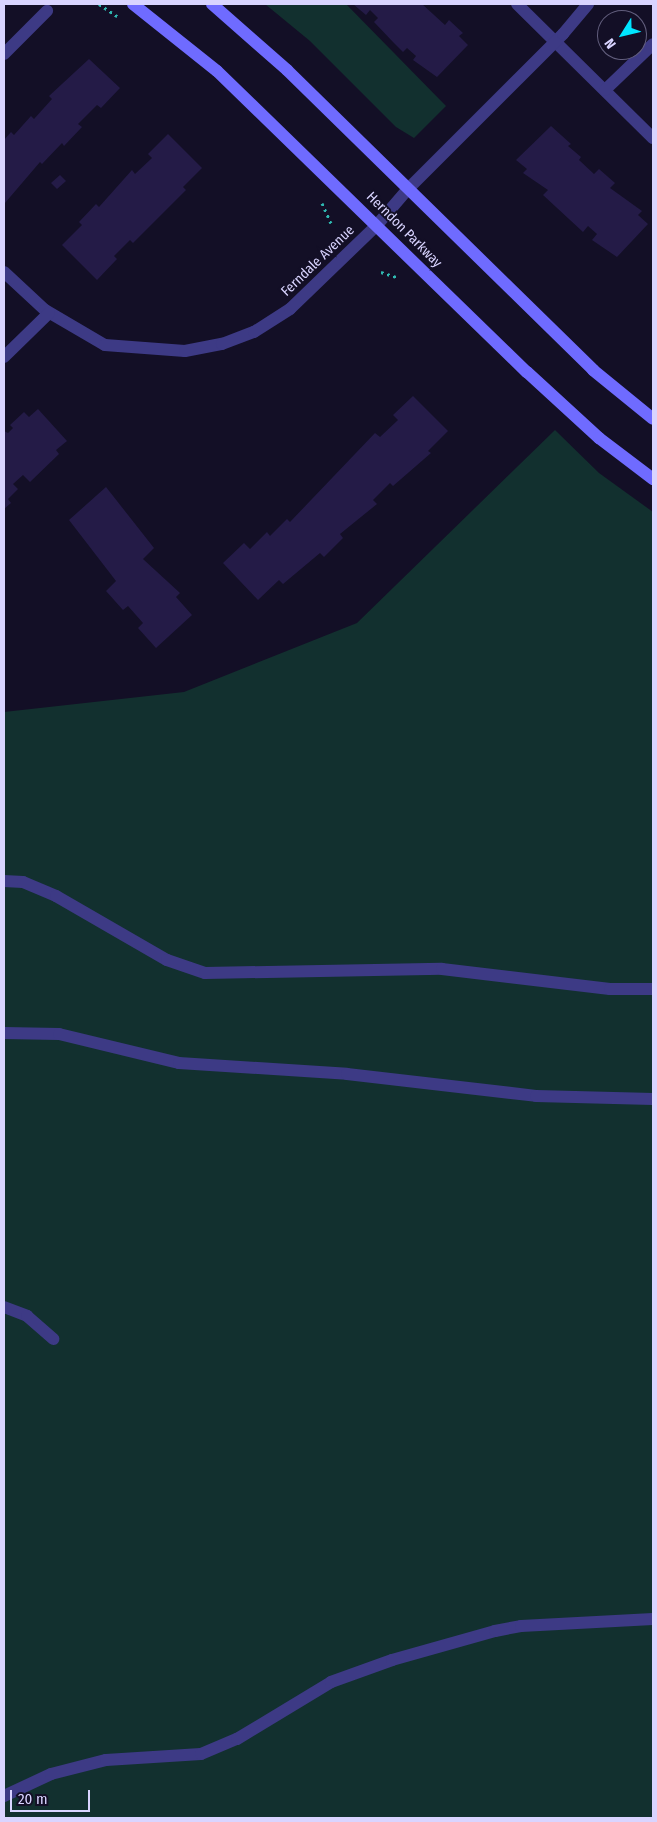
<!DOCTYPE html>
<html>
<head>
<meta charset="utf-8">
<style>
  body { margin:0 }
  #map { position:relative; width:657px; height:1822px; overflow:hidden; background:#130f26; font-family:"Fira Sans Condensed",sans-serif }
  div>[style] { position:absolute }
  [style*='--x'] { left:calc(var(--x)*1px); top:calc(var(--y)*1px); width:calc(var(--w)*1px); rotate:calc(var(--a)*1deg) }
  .green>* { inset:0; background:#12302f }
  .building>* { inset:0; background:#241b47 }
  .path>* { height:3px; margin-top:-1.5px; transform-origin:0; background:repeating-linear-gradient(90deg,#2fb8b0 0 2.5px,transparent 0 6.5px) }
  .service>* { height:12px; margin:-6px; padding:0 6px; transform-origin:6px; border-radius:6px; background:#3d3a85 }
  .minor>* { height:12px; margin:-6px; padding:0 6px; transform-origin:6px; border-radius:6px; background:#3d3a85 }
  .tertiary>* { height:12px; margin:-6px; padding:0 6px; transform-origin:6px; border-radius:6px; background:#3d3a85 }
  .secondary>* { height:12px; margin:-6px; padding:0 6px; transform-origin:6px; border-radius:6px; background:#6f6bff }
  span { translate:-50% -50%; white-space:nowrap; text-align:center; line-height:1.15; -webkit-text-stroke:4px #130f26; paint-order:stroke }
  .street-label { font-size:14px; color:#d9d4ff }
  .frame { position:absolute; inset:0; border:5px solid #d9d4ff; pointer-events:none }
  .north { position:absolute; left:597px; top:10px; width:50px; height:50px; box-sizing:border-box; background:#130f26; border:1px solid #625e7d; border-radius:50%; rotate:234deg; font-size:14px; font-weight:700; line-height:20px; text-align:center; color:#d9d4ff }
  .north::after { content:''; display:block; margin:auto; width:18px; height:22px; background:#00e5ff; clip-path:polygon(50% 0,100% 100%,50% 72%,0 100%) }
  .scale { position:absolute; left:10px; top:1790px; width:80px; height:22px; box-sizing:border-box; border:2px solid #d9d4ff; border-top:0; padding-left:6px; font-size:15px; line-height:18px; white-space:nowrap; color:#d9d4ff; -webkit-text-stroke:4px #130f26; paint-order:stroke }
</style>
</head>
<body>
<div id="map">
  <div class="green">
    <div style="clip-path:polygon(265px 4px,346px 4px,446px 106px,414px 138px,396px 127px,310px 41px)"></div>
    <div style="clip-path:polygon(555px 430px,599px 473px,653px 512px,653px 1818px,4px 1818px,4px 712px,184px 692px,357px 623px)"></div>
  </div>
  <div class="building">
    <div style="clip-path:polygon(353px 4px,422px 4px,445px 25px,449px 20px,463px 33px,459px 36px,468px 45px,437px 77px,413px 60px,416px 56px,407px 48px,403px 52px,393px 42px,374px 22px,378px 18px,370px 10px,366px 15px)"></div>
    <div style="clip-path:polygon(89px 59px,120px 88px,101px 108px,97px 105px,78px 124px,82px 127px,64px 146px,62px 143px,42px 164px,40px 162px,5px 203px,4px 140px,11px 132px,14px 135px,31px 116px,34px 119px,52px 99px,49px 96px)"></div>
    <div style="clip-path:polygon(551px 126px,571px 144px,568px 146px,581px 157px,579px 160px,594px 174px,599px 169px,615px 183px,610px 188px,642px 211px,638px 215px,648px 224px,617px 257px,592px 240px,597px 234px,588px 226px,583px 232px,543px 195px,548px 190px,523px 173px,527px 169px,516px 160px)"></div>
    <div style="clip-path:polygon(168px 134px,202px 168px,183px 187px,186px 190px,133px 243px,130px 240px,114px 256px,117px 259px,97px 280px,62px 245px,82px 225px,79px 222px,96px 204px,99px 207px,132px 170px,135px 174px,152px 158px,148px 154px)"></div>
    <div style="clip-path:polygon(60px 175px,66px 181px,57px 189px,51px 183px)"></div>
    <div style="clip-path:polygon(413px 396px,448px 431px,428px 451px,431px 453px,393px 486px,390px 483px,373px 500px,377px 504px,340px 534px,343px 538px,324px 557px,320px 553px,283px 584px,279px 580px,258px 600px,223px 563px,244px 543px,250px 549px,267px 532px,270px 536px,287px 519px,290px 522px,375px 433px,380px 437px,398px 420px,393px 415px)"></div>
    <div style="clip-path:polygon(38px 409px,67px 441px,56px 450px,59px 454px,30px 482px,23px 475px,13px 484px,18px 489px,8px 499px,11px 503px,4px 509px,4px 431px,8px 433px,13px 428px,10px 425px,24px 412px,29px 417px)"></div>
    <div style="clip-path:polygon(106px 487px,154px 548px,143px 559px,180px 593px,176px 597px,192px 615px,156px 648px,138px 628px,143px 623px,128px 606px,123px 610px,106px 591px,116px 581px,69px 520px)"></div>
  </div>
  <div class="path">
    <div style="--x:99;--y:4;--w:22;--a:34"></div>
    <div style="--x:322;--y:203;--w:22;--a:66"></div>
    <div style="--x:381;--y:272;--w:19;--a:18"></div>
  </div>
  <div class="service">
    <div style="--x:4;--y:881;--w:19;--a:3"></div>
    <div style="--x:23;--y:882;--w:36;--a:23"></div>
    <div style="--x:56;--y:896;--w:128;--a:30"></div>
    <div style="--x:167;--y:960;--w:40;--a:18.9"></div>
    <div style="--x:205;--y:973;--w:237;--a:-1"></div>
    <div style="--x:442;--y:969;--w:169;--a:6.8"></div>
    <div style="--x:610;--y:989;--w:43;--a:0"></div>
    <div style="--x:4;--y:1033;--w:55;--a:1"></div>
    <div style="--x:59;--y:1034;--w:123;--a:13.6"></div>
    <div style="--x:179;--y:1063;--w:168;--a:3.7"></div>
    <div style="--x:347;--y:1074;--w:190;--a:6.6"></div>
    <div style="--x:536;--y:1096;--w:117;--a:1.5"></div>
    <div style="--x:4;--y:1307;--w:25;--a:21"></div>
    <div style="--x:27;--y:1316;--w:35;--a:41"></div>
    <div style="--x:4;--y:1796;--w:52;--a:-25.1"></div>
    <div style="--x:51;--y:1774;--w:57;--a:-14.3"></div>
    <div style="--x:106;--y:1760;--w:95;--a:-3.6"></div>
    <div style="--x:201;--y:1754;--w:39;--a:-23"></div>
    <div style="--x:237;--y:1739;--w:110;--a:-31.2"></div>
    <div style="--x:331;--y:1682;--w:65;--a:-19.8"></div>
    <div style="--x:392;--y:1660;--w:107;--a:-15.7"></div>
    <div style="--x:495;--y:1631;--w:26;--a:-11"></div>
    <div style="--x:521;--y:1626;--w:132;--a:-3"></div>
  </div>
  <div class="minor">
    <div style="--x:517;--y:4;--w:191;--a:44.6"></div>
    <div style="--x:4;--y:54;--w:61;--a:-45"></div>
    <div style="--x:605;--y:90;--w:66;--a:-43.8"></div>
    <div style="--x:4;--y:272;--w:56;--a:42.8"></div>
    <div style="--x:45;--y:310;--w:69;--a:30.3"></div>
    <div style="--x:105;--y:345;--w:80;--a:4.3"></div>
    <div style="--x:185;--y:351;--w:38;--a:-11"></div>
    <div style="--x:222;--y:344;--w:34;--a:-21"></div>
    <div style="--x:254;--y:332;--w:43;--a:-32.6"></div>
    <div style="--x:290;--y:309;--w:121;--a:-44"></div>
    <div style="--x:4;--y:357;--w:63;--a:-44.4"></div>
  </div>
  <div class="tertiary">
    <div style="--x:377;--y:225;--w:46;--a:-49.4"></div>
    <div style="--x:407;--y:190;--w:221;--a:-45"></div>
    <div style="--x:563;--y:34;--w:39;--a:-50"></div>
  </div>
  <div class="secondary">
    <div style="--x:133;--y:4;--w:107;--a:38.6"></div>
    <div style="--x:217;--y:71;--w:432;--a:44.2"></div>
    <div style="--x:527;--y:372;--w:98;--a:42.5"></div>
    <div style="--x:599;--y:438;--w:68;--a:37.2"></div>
    <div style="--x:212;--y:4;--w:100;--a:41.3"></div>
    <div style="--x:287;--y:70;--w:429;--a:44.4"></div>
    <div style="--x:593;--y:370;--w:77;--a:39.2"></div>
  </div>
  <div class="street-label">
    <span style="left:404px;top:230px;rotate:45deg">Herndon Parkway</span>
    <span style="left:318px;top:261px;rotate:-44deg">Ferndale Avenue</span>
  </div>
  <div class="frame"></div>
  <div class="north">N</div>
  <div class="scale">20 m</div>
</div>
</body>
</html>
